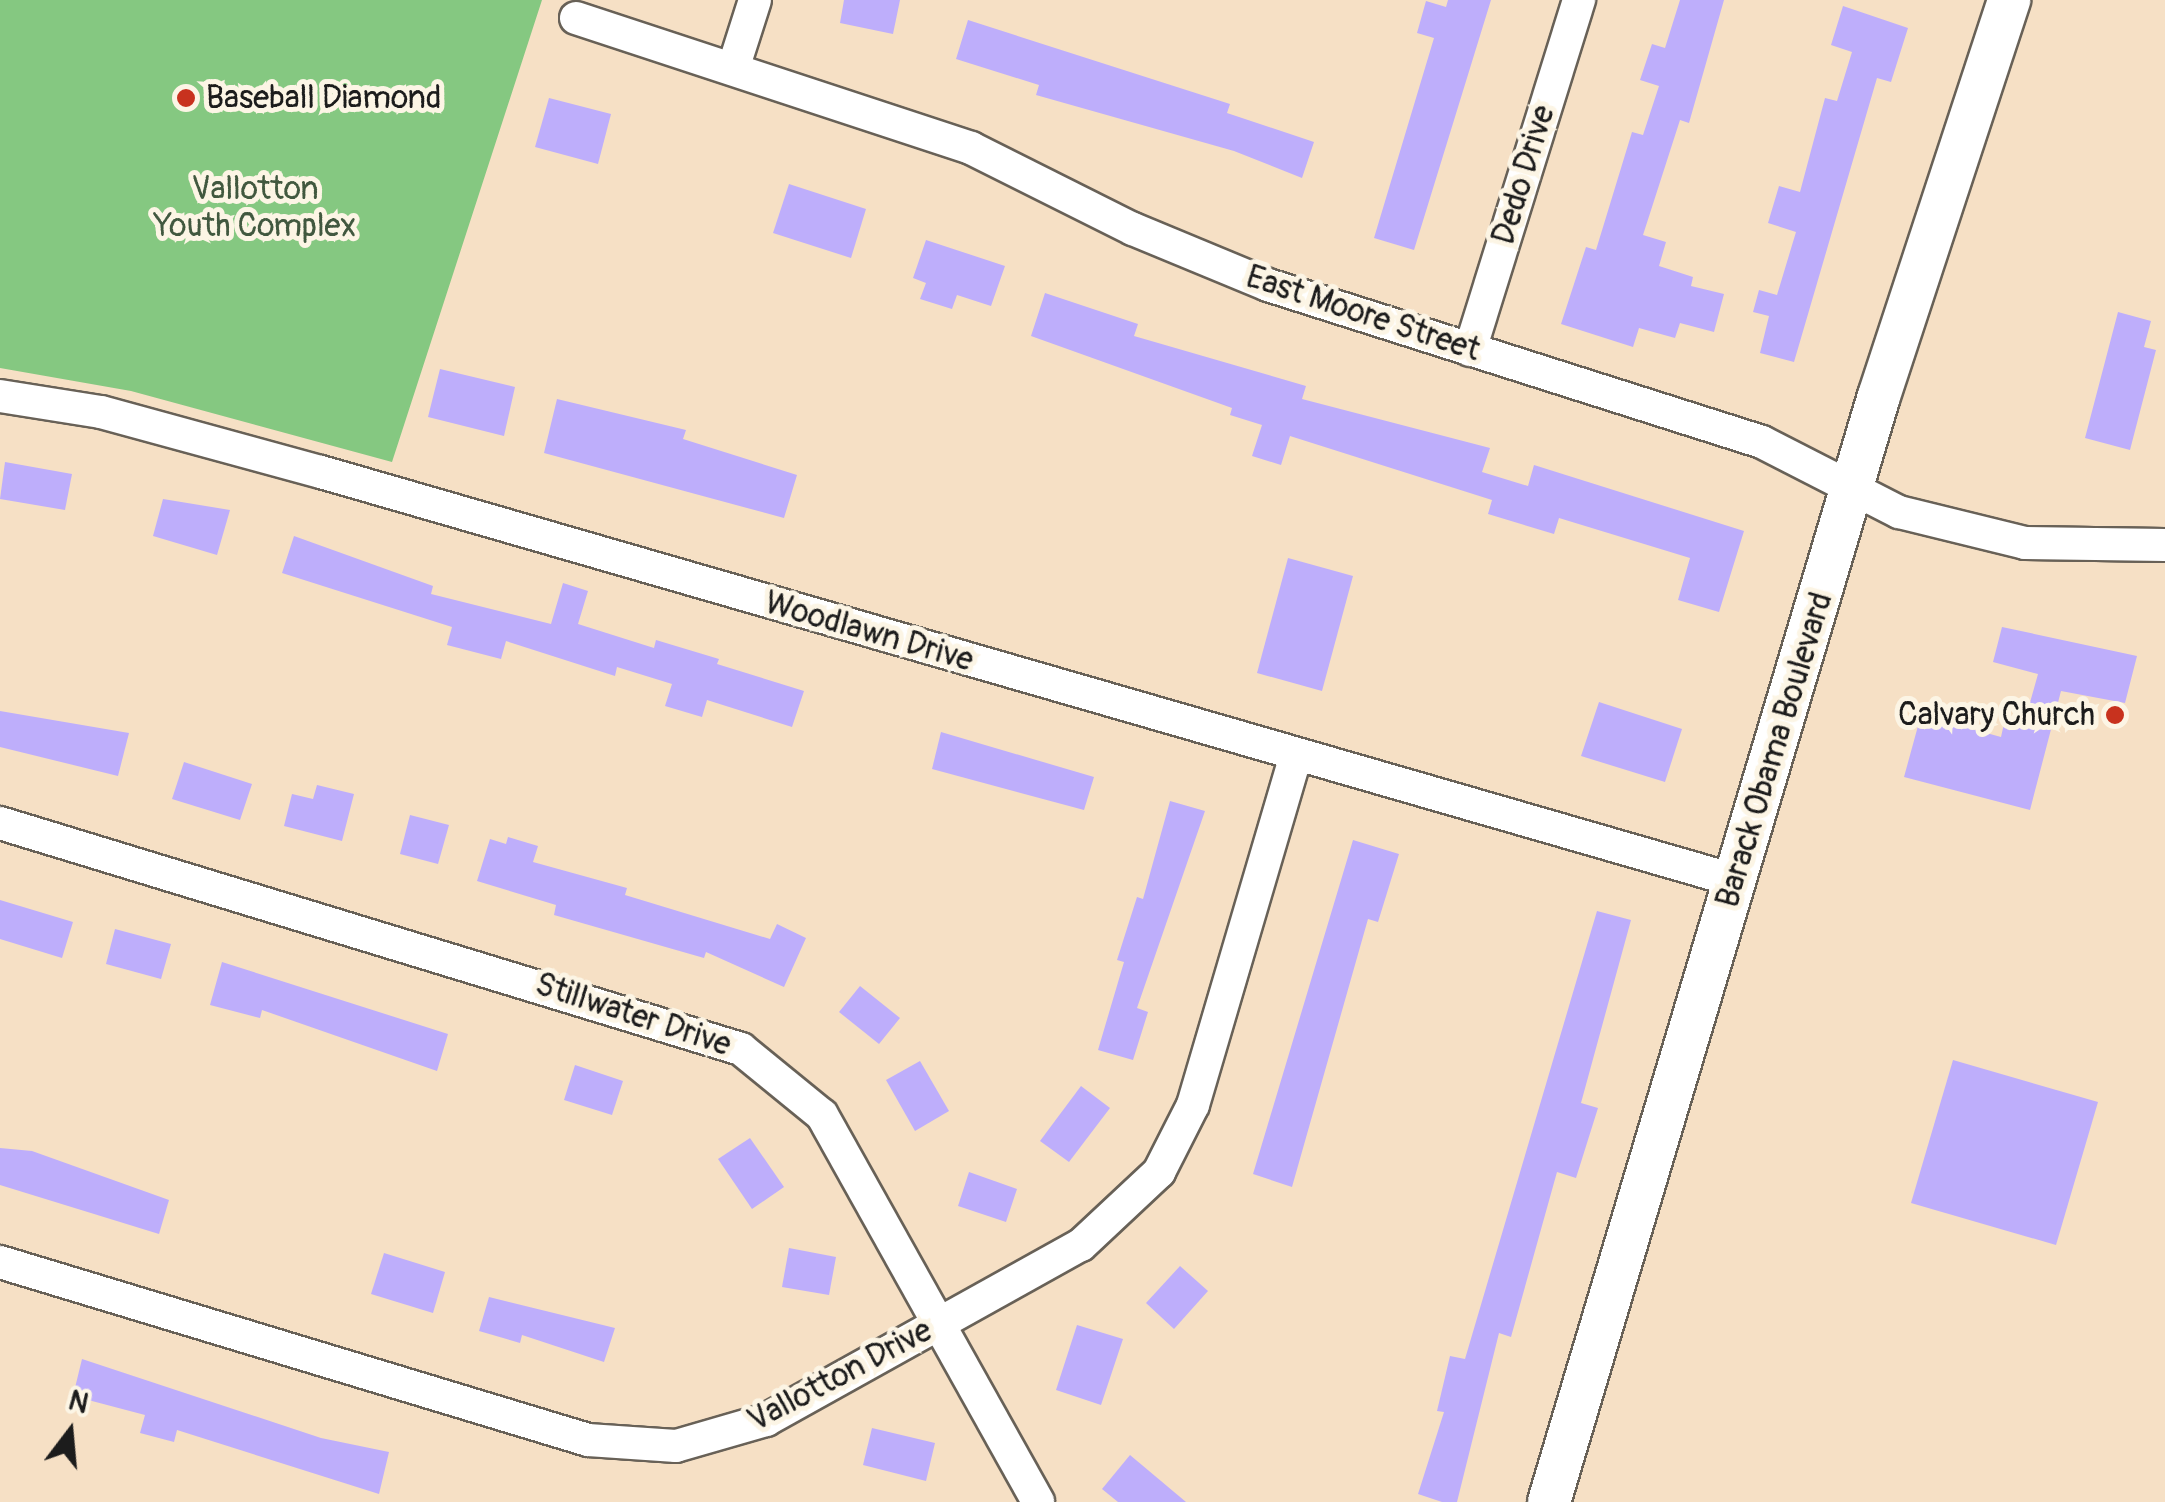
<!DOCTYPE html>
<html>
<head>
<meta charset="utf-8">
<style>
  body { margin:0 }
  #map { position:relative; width:2165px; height:1502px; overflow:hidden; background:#f6e0c5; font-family:Pangolin,sans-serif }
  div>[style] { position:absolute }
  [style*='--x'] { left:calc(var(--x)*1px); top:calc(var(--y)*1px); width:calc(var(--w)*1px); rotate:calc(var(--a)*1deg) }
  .green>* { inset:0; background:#85c881 }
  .building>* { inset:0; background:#beaefb }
  .roads { filter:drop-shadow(2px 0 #686157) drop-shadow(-2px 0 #686157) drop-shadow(0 2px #686157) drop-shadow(0 -2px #686157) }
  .minor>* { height:32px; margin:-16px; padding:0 16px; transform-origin:16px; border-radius:16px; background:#fff }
  .major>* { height:42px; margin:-21px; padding:0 21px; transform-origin:21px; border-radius:21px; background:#fff }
  .dots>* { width:28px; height:28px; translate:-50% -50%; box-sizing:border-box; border:5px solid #fcf5e5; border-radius:50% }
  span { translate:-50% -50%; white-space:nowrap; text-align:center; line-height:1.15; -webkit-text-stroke:10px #fcf5e5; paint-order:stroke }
  .poi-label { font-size:32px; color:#1c1c1c }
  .left { translate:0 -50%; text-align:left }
  .right { translate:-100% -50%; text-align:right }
  .street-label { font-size:32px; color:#1c1c1c }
  .park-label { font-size:32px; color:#41583f }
  .north { position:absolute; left:20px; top:1382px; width:100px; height:100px; -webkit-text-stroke:8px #fcf5e5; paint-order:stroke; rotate:16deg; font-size:28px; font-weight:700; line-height:40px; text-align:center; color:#1c1c1c }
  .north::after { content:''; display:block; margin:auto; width:35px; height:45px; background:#1c1c1c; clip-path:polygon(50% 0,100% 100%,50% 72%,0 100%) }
</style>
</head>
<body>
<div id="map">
  <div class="green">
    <div style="clip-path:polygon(0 0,542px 0,392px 462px,131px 391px,0 368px)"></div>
  </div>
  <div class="building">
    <div style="clip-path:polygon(844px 0,900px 0,893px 34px,840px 23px)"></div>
    <div style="clip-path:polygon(1448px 0,1491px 0,1414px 250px,1374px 238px,1434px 38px,1417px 33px,1426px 1px,1446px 7px)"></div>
    <div style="clip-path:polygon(1680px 0,1724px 0,1689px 123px,1680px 120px,1643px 235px,1666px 242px,1659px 266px,1693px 277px,1691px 286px,1724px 294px,1714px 332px,1680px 323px,1675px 338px,1639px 328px,1633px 347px,1561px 324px,1586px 247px,1596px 250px,1632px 132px,1643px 135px,1659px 86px,1640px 80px,1652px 44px,1665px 48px)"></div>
    <div style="clip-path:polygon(1843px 6px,1908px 28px,1891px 82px,1877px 78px,1794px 362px,1760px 353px,1769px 316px,1753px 312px,1759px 290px,1777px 295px,1796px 232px,1768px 223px,1779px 186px,1800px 192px,1825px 98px,1837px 101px,1852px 52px,1831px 45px)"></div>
    <div style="clip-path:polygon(968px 20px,1230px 104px,1227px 113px,1314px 142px,1302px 178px,1234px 151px,1036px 95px,1039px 85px,956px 59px)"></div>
    <div style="clip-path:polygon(549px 98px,611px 114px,598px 164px,535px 147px)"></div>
    <div style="clip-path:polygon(789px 184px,866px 209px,851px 258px,773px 233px)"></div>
    <div style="clip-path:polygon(926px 240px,1005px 266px,991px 306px,957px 295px,952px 309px,920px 299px,926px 283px,913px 278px)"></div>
    <div style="clip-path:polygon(1045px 293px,1138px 324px,1134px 336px,1306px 386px,1302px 399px,1490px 448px,1482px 472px,1528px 486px,1534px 465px,1744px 531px,1719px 612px,1678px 600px,1690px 558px,1559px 518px,1554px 534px,1488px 514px,1492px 500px,1290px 436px,1281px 465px,1252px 456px,1262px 425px,1230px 415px,1232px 408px,1031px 336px)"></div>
    <div style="clip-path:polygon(2118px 312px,2151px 321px,2144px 347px,2156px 350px,2130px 450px,2085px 438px)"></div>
    <div style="clip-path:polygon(440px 369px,515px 387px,504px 436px,428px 417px)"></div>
    <div style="clip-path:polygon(557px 399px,686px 430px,683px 439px,797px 475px,784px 518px,544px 453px)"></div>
    <div style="clip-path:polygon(5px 462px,72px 474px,65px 510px,0 499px)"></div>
    <div style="clip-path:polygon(163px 499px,230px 510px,217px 555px,153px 536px)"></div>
    <div style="clip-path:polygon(294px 536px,433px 586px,431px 594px,551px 624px,563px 583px,588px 591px,578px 624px,654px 648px,656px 640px,719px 659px,717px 664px,804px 691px,792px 727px,707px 700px,702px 717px,665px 706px,672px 684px,617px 667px,615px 676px,506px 641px,501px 659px,447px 645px,452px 627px,282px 573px)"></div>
    <div style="clip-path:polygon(1288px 558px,1353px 576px,1322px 691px,1257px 673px)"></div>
    <div style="clip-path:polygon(2002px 627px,2137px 656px,2125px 703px,2061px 691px,2030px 810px,1904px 777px,1921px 715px,2001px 737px,2005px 719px,2024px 724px,2038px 674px,1993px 662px)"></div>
    <div style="clip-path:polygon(1599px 702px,1682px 729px,1665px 782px,1581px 756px)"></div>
    <div style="clip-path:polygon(0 711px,129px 733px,118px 776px,0 747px)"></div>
    <div style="clip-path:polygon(941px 732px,1094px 777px,1084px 810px,932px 769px)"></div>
    <div style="clip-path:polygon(184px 762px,252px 784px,240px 820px,172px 799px)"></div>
    <div style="clip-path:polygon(317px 785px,354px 794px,342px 841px,284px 826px,292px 794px,313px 799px)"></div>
    <div style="clip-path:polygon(1170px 801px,1205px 811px,1137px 1008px,1148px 1012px,1133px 1060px,1098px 1050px,1124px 962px,1117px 960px,1137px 897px,1143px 899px)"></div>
    <div style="clip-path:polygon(410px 815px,449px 825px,438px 864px,400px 854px)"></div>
    <div style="clip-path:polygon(508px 837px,538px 846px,533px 862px,627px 888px,625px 895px,770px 939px,777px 924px,806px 938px,784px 987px,706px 952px,704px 958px,554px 915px,556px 905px,477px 881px,490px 839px,506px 844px)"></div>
    <div style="clip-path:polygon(1353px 840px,1399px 854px,1378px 922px,1368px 919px,1292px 1187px,1253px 1174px)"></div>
    <div style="clip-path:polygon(0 900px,73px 922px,62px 958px,0 939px)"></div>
    <div style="clip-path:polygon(1597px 911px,1631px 920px,1581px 1103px,1598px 1108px,1576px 1178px,1557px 1172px,1511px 1337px,1499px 1333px,1457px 1502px,1442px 1502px,1418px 1494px,1444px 1412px,1437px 1411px,1450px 1356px,1465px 1359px)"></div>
    <div style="clip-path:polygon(115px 929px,171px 944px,161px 979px,106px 964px)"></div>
    <div style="clip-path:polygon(222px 962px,448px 1034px,437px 1071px,262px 1010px,260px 1018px,210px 1005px)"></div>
    <div style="clip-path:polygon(860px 986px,900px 1018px,879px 1044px,839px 1012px)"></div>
    <div style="clip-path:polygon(1953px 1060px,2098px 1102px,2056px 1245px,1911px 1203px)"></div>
    <div style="clip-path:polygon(920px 1061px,949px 1111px,915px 1131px,886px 1080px)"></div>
    <div style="clip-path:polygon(575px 1065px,623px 1081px,612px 1115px,564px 1100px)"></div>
    <div style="clip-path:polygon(1081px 1086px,1110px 1108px,1069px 1162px,1040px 1141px)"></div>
    <div style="clip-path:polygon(750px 1138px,784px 1187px,752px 1209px,718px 1159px)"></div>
    <div style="clip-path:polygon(0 1148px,32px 1151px,169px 1200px,159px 1234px,0 1185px)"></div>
    <div style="clip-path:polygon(969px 1172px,1017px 1189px,1006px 1222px,958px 1206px)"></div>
    <div style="clip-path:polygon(789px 1248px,836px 1257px,829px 1295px,782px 1287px)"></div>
    <div style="clip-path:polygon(384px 1253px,445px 1272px,433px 1313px,371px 1294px)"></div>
    <div style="clip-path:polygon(1180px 1266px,1208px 1291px,1174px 1329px,1146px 1303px)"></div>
    <div style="clip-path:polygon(489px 1297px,615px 1328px,604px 1362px,522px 1335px,520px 1343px,479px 1331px)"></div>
    <div style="clip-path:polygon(1077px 1325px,1123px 1339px,1101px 1405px,1056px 1390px)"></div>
    <div style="clip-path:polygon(82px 1359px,321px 1438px,389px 1452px,379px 1494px,177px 1430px,174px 1442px,140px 1433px,145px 1415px,73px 1396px)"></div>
    <div style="clip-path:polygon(872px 1428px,935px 1443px,926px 1481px,863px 1465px)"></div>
    <div style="clip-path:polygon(1130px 1455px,1186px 1502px,1118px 1502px,1102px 1489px)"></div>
  </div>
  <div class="roads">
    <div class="minor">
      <div style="--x:576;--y:18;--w:416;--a:18.2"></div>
      <div style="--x:971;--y:148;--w:181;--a:26.6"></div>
      <div style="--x:1133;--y:229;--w:146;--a:22.5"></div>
      <div style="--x:1268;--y:285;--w:518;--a:17.63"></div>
      <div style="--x:1762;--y:442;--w:154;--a:27.1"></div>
      <div style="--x:1899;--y:512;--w:130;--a:13.8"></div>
      <div style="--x:2025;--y:543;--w:140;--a:0.8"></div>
      <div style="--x:733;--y:69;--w:72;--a:-72.3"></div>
      <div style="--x:1470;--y:350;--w:367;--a:-72.7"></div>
      <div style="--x:0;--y:396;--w:102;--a:9"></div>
      <div style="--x:101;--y:412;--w:228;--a:15.3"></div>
      <div style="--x:321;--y:472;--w:1471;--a:16.11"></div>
      <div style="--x:0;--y:823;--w:775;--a:16.96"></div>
      <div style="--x:741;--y:1049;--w:104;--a:39.2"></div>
      <div style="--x:822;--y:1115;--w:443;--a:60.8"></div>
      <div style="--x:0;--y:1262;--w:614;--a:16.84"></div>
      <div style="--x:588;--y:1440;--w:88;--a:3.9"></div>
      <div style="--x:676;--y:1446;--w:94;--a:-16.1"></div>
      <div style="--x:766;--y:1420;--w:360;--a:-29.1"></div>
      <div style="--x:1081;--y:1245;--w:107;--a:-43.1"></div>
      <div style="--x:1159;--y:1172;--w:75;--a:-63.1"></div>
      <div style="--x:1193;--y:1105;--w:365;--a:-73.6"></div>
    </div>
    <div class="major">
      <div style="--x:1549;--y:1502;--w:1154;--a:-73.39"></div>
      <div style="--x:1879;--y:396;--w:417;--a:-71.8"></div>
    </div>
  </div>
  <div class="dots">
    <div style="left:186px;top:98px;background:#c8321e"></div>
    <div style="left:2115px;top:715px;background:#c8321e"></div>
  </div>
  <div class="poi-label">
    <span class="left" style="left:206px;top:98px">Baseball Diamond</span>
    <span class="right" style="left:2095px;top:715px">Calvary Church</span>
  </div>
  <div class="street-label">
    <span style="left:1524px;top:175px;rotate:-73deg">Dedo Drive</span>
    <span style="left:1363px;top:314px;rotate:18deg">East Moore Street</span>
    <span style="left:869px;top:632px;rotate:16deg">Woodlawn Drive</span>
    <span style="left:1775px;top:750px;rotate:-73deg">Barack Obama Boulevard</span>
    <span style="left:633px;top:1015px;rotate:18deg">Stillwater Drive</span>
    <span style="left:840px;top:1376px;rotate:-28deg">Vallotton Drive</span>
  </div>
  <div class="park-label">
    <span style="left:255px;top:208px">Vallotton<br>Youth Complex</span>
  </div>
  <div class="north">N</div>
</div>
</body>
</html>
